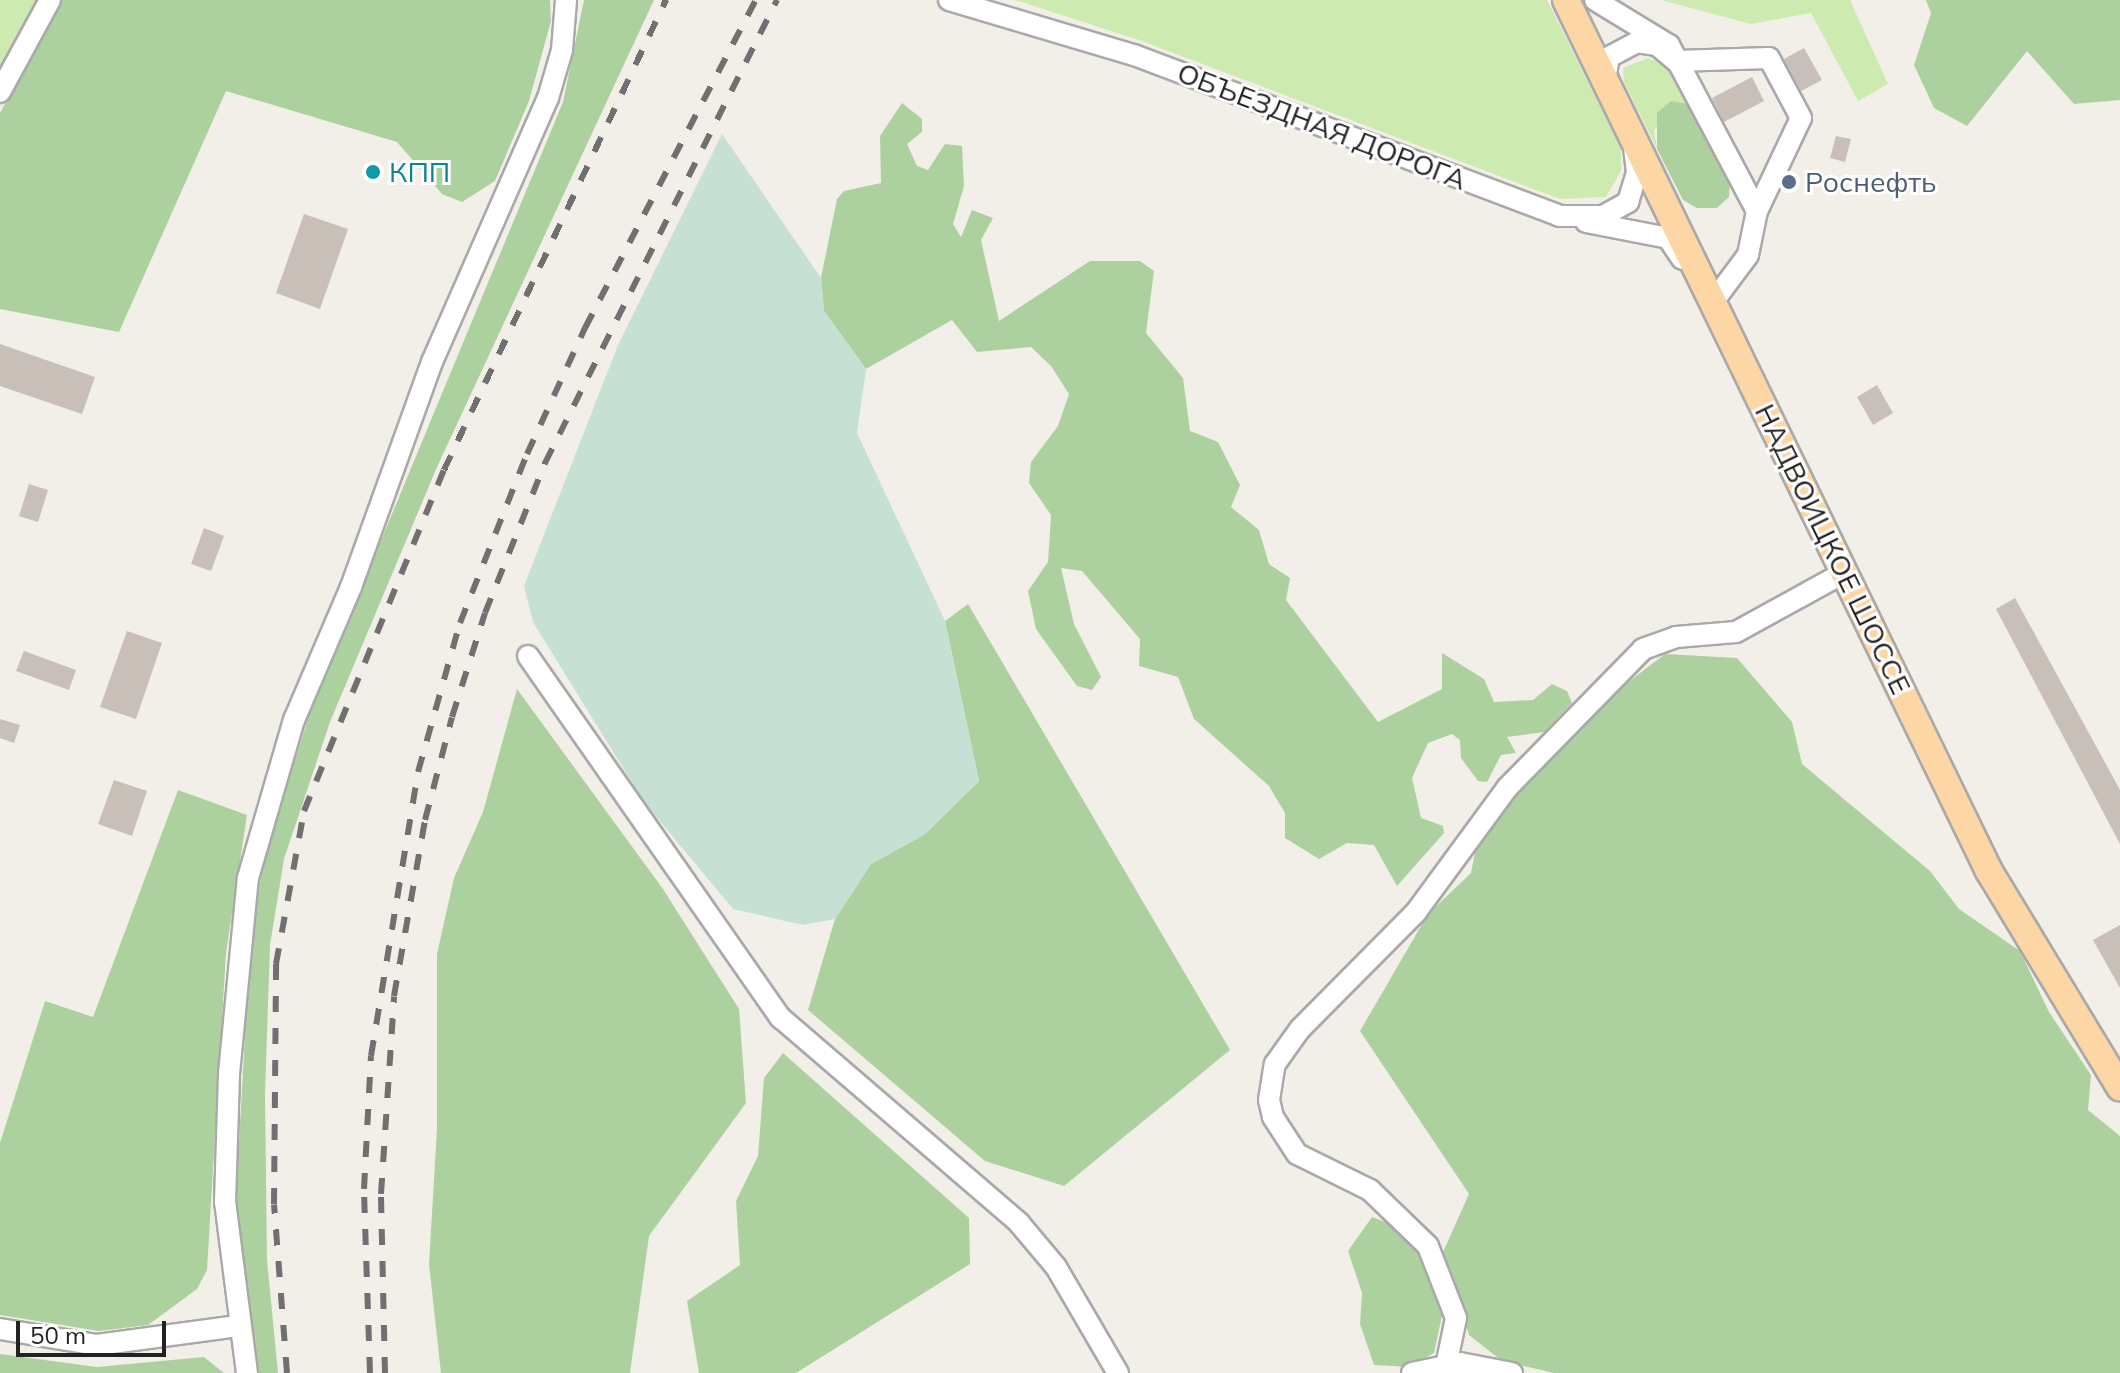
<!DOCTYPE html>
<html>
<head>
<meta charset="utf-8">
<style>
  body { margin:0 }
  #map { position:relative; width:2120px; height:1373px; overflow:hidden; background:#f2efe9; font-family:Mulish,sans-serif }
  div>[style] { position:absolute }
  [style*='--x'] { left:calc(var(--x)*1px); top:calc(var(--y)*1px); width:calc(var(--w)*1px); rotate:calc(var(--a)*1deg) }
  .grass>* { inset:0; background:#cdebb0 }
  .forest>* { inset:0; background:#add19e }
  .wetland>* { inset:0; background:#c6e0d4 }
  .building>* { inset:0; background:#c7bfb8 }
  .roads { filter:drop-shadow(2px 0 #a9a9a9) drop-shadow(-2px 0 #a9a9a9) drop-shadow(0 2px #a9a9a9) drop-shadow(0 -2px #a9a9a9) }
  .minor>* { height:20px; margin:-10px; padding:0 10px; transform-origin:10px; border-radius:10px; background:#fff }
  .major>* { height:26px; margin:-13px; padding:0 13px; transform-origin:13px; border-radius:13px; background:#fcd6a4 }
  .rail>* { height:6px; margin-top:-3px; transform-origin:0; background:repeating-linear-gradient(90deg,#707070 0 16px,transparent 0 32px) }
  .dots>* { width:22px; height:22px; translate:-50% -50%; box-sizing:border-box; border:4px solid #fff; border-radius:50% }
  span { translate:-50% -50%; white-space:nowrap; text-align:center; line-height:1.15; -webkit-text-stroke:6px #fff; paint-order:stroke }
  .street-label { font-size:28px; color:#222 }
  .culture-label { font-size:28px; color:#0d838f }
  .left { translate:0 -50%; text-align:left }
  .service-label { font-size:28px; color:#4e5e75 }
  .scale { position:absolute; left:16px; top:1321px; width:150px; height:36px; box-sizing:border-box; border:4px solid #222; border-top:0; padding-left:10px; font-size:24px; line-height:28px; white-space:nowrap; color:#222; -webkit-text-stroke:6px #fff; paint-order:stroke }
</style>
</head>
<body>
<div id="map">
  <div class="grass">
    <div style="clip-path:polygon(0 0,40px 0,0 74px)"></div>
    <div style="clip-path:polygon(1015px 0,1547px 0,1621px 148px,1621px 171px,1606px 197px,1560px 199px,1139px 40px)"></div>
    <div style="clip-path:polygon(1661px 0,1850px 0,1888px 84px,1858px 101px,1811px 13px,1751px 24px)"></div>
    <div style="clip-path:polygon(1648px 58px,1668px 67px,1689px 104px,1671px 101px,1654px 131px,1657px 149px,1624px 82px,1623px 68px)"></div>
  </div>
  <div class="forest">
    <div style="clip-path:polygon(62px 0,550px 0,551px 21px,529px 101px,495px 181px,462px 202px,442px 194px,397px 142px,226px 91px,119px 332px,0 309px,0 113px)"></div>
    <div style="clip-path:polygon(584px 0,654px 0,437px 467px,330px 722px,284px 859px,270px 945px,265px 1094px,267px 1260px,278px 1373px,257px 1373px,236px 1197px,250px 944px,264px 860px,311px 709px,563px 102px)"></div>
    <div style="clip-path:polygon(1926px 0,2120px 0,2120px 100px,2074px 104px,2027px 51px,1967px 126px,1934px 108px,1914px 65px,1931px 13px)"></div>
    <div style="clip-path:polygon(1671px 101px,1689px 104px,1730px 179px,1729px 197px,1717px 208px,1697px 208px,1683px 200px,1657px 149px,1657px 113px)"></div>
    <div style="clip-path:polygon(902px 103px,922px 119px,922px 132px,907px 144px,917px 166px,928px 170px,945px 144px,962px 146px,964px 186px,953px 224px,961px 237px,972px 210px,993px 218px,981px 240px,999px 321px,1090px 261px,1140px 261px,1154px 271px,1146px 333px,1183px 378px,1190px 431px,1218px 442px,1240px 485px,1231px 507px,1259px 530px,1269px 564px,1290px 578px,1286px 600px,1378px 722px,1442px 689px,1442px 653px,1484px 679px,1494px 702px,1533px 700px,1552px 684px,1567px 691px,1572px 703px,1544px 732px,1507px 737px,1516px 753px,1501px 755px,1487px 782px,1478px 781px,1461px 758px,1460px 740px,1452px 734px,1428px 743px,1412px 778px,1421px 818px,1443px 826px,1444px 833px,1397px 886px,1374px 845px,1347px 843px,1319px 859px,1285px 838px,1285px 813px,1269px 786px,1194px 719px,1178px 677px,1139px 666px,1140px 639px,1082px 571px,1061px 568px,1074px 624px,1101px 677px,1092px 690px,1077px 686px,1036px 629px,1028px 591px,1048px 562px,1051px 515px,1029px 483px,1031px 462px,1058px 426px,1069px 394px,1051px 366px,1031px 347px,977px 352px,952px 320px,866px 369px,824px 311px,821px 278px,837px 199px,844px 191px,881px 183px,880px 136px)"></div>
    <div style="clip-path:polygon(968px 604px,1230px 1050px,1064px 1186px,985px 1161px,808px 1010px,835px 919px,871px 864px,925px 834px,979px 781px,945px 621px)"></div>
    <div style="clip-path:polygon(1665px 654px,1737px 658px,1792px 722px,1802px 764px,1930px 871px,1959px 909px,2020px 951px,2049px 1012px,2091px 1075px,2088px 1110px,2120px 1136px,2120px 1373px,1554px 1373px,1502px 1361px,1469px 1335px,1443px 1252px,1469px 1194px,1360px 1031px,1428px 914px,1471px 873px,1478px 837px,1602px 702px)"></div>
    <div style="clip-path:polygon(517px 689px,663px 889px,739px 1009px,746px 1103px,649px 1236px,630px 1373px,441px 1373px,429px 1264px,437px 1128px,437px 954px,454px 878px,483px 812px)"></div>
    <div style="clip-path:polygon(178px 790px,247px 815px,226px 953px,207px 1270px,197px 1289px,148px 1325px,99px 1331px,0 1315px,0 1143px,45px 1001px,93px 1017px)"></div>
    <div style="clip-path:polygon(783px 1053px,969px 1218px,970px 1264px,796px 1373px,699px 1373px,687px 1301px,740px 1265px,736px 1201px,758px 1156px,764px 1078px)"></div>
    <div style="clip-path:polygon(1372px 1217px,1406px 1230px,1446px 1297px,1434px 1353px,1410px 1367px,1374px 1365px,1360px 1324px,1362px 1293px,1348px 1251px)"></div>
    <div style="clip-path:polygon(0 1354px,97px 1367px,204px 1357px,224px 1373px,0 1373px)"></div>
  </div>
  <div class="wetland">
    <div style="clip-path:polygon(722px 134px,821px 278px,824px 311px,866px 369px,857px 433px,945px 621px,979px 781px,925px 834px,871px 864px,835px 919px,803px 925px,733px 909px,644px 802px,533px 622px,524px 586px,618px 345px)"></div>
  </div>
  <div class="building">
    <div style="clip-path:polygon(1804px 48px,1822px 80px,1801px 91px,1784px 59px)"></div>
    <div style="clip-path:polygon(1752px 77px,1764px 101px,1724px 122px,1712px 98px)"></div>
    <div style="clip-path:polygon(1836px 136px,1851px 139px,1845px 162px,1830px 158px)"></div>
    <div style="clip-path:polygon(304px 214px,348px 229px,320px 309px,276px 293px)"></div>
    <div style="clip-path:polygon(0 344px,95px 377px,82px 414px,0 386px)"></div>
    <div style="clip-path:polygon(1877px 385px,1893px 413px,1873px 425px,1857px 397px)"></div>
    <div style="clip-path:polygon(29px 484px,48px 490px,38px 522px,19px 516px)"></div>
    <div style="clip-path:polygon(204px 528px,224px 536px,211px 571px,191px 564px)"></div>
    <div style="clip-path:polygon(2015px 598px,2120px 790px,2120px 844px,1996px 609px)"></div>
    <div style="clip-path:polygon(127px 631px,162px 643px,136px 719px,100px 707px)"></div>
    <div style="clip-path:polygon(24px 651px,76px 670px,69px 690px,16px 671px)"></div>
    <div style="clip-path:polygon(0 719px,20px 725px,14px 743px,0 738px)"></div>
    <div style="clip-path:polygon(114px 780px,147px 791px,132px 836px,98px 824px)"></div>
    <div style="clip-path:polygon(2120px 925px,2120px 988px,2093px 940px)"></div>
  </div>
  <div class="roads">
    <div class="minor">
      <div style="--x:949;--y:0;--w:193;--a:16.6"></div>
      <div style="--x:1134;--y:55;--w:454;--a:20.7"></div>
      <div style="--x:1559;--y:216;--w:44;--a:0"></div>
      <div style="--x:1603;--y:216;--w:29;--a:-29"></div>
      <div style="--x:1628;--y:202;--w:31;--a:-73"></div>
      <div style="--x:1637;--y:172;--w:24;--a:-97"></div>
      <div style="--x:1595;--y:0;--w:87;--a:31.3"></div>
      <div style="--x:1669;--y:45;--w:188;--a:62.1"></div>
      <div style="--x:1605;--y:81;--w:24;--a:-81"></div>
      <div style="--x:1609;--y:57;--w:32;--a:-28"></div>
      <div style="--x:1637;--y:42;--w:20;--a:9"></div>
      <div style="--x:1657;--y:45;--w:25;--a:40"></div>
      <div style="--x:1676;--y:61;--w:93;--a:-1.8"></div>
      <div style="--x:1769;--y:58;--w:68;--a:61.9"></div>
      <div style="--x:1801;--y:118;--w:103;--a:115.3"></div>
      <div style="--x:1757;--y:211;--w:45;--a:101.6"></div>
      <div style="--x:1748;--y:255;--w:59;--a:126.7"></div>
      <div style="--x:1713;--y:302;--w:14;--a:-126"></div>
      <div style="--x:0;--y:92;--w:105;--a:-61.5"></div>
      <div style="--x:1586;--y:222;--w:84;--a:11"></div>
      <div style="--x:1668;--y:238;--w:25;--a:56"></div>
      <div style="--x:528;--y:656;--w:442;--a:55.1"></div>
      <div style="--x:781;--y:1018;--w:314;--a:40.7"></div>
      <div style="--x:1019;--y:1223;--w:57;--a:49.9"></div>
      <div style="--x:1056;--y:1267;--w:123;--a:59.7"></div>
      <div style="--x:0;--y:1329;--w:98;--a:9.4"></div>
      <div style="--x:97;--y:1345;--w:142;--a:-7.7"></div>
      <div style="--x:1446;--y:1366;--w:49;--a:-78.2"></div>
      <div style="--x:1456;--y:1318;--w:77;--a:-111.3"></div>
      <div style="--x:1428;--y:1246;--w:81;--a:-136"></div>
      <div style="--x:1370;--y:1190;--w:81;--a:-153.7"></div>
      <div style="--x:1297;--y:1154;--w:44;--a:-123"></div>
      <div style="--x:1273;--y:1117;--w:17;--a:-103"></div>
      <div style="--x:1269;--y:1100;--w:36;--a:-81"></div>
      <div style="--x:1275;--y:1064;--w:43;--a:-54.5"></div>
      <div style="--x:1300;--y:1029;--w:165;--a:-45.2"></div>
      <div style="--x:1416;--y:912;--w:154;--a:-53.7"></div>
      <div style="--x:1507;--y:788;--w:194;--a:-45.6"></div>
      <div style="--x:1643;--y:649;--w:35;--a:-20"></div>
      <div style="--x:1676;--y:637;--w:60;--a:-4.8"></div>
      <div style="--x:1736;--y:632;--w:124;--a:-28.8"></div>
      <div style="--x:247;--y:1373;--w:172;--a:-97.3"></div>
      <div style="--x:225;--y:1202;--w:128;--a:-88.2"></div>
      <div style="--x:229;--y:1074;--w:197;--a:-84.5"></div>
      <div style="--x:248;--y:878;--w:165;--a:-73.8"></div>
      <div style="--x:294;--y:720;--w:145;--a:-66.8"></div>
      <div style="--x:351;--y:587;--w:239;--a:-70.2"></div>
      <div style="--x:432;--y:362;--w:288;--a:-66.3"></div>
      <div style="--x:548;--y:98;--w:50;--a:-73.7"></div>
      <div style="--x:562;--y:50;--w:50;--a:-85.4"></div>
      <div style="--x:1412;--y:1373;--w:49;--a:-11.8"></div>
      <div style="--x:1460;--y:1363;--w:53;--a:10.9"></div>
    </div>
    <div class="major">
      <div style="--x:1566;--y:0;--w:968;--a:64.1"></div>
      <div style="--x:1989;--y:871;--w:253;--a:58.8"></div>
    </div>
  </div>
  <div class="rail">
    <div style="--x:287;--y:1373;--w:169;--a:-94.4"></div>
    <div style="--x:274;--y:1204;--w:240;--a:-89.5"></div>
    <div style="--x:276;--y:964;--w:156;--a:-79.6"></div>
    <div style="--x:304;--y:811;--w:369;--a:-67.7"></div>
    <div style="--x:444;--y:470;--w:520;--a:-64.72"></div>
    <div style="--x:370;--y:1373;--w:184;--a:-91.9"></div>
    <div style="--x:364;--y:1189;--w:133;--a:-87"></div>
    <div style="--x:371;--y:1056;--w:288;--a:-80.6"></div>
    <div style="--x:418;--y:772;--w:155;--a:-74.3"></div>
    <div style="--x:460;--y:623;--w:182;--a:-68.4"></div>
    <div style="--x:527;--y:454;--w:139;--a:-65.3"></div>
    <div style="--x:585;--y:328;--w:370;--a:-62.5"></div>
    <div style="--x:385;--y:1373;--w:179;--a:-91.3"></div>
    <div style="--x:381;--y:1194;--w:198;--a:-86.2"></div>
    <div style="--x:394;--y:996;--w:179;--a:-80"></div>
    <div style="--x:425;--y:820;--w:106;--a:-75.3"></div>
    <div style="--x:452;--y:717;--w:109;--a:-72.4"></div>
    <div style="--x:485;--y:613;--w:162;--a:-68.2"></div>
    <div style="--x:545;--y:463;--w:518;--a:-63.39"></div>
  </div>
  <div class="dots">
    <div style="left:373px;top:172px;background:#0f9aa8"></div>
    <div style="left:1789px;top:182px;background:#5c6f8a"></div>
  </div>
  <div class="street-label">
    <span style="left:1322px;top:126px;rotate:21deg">ОБЪЕЗДНАЯ ДОРОГА</span>
    <span style="left:1833px;top:549px;rotate:64deg">НАДВОИЦКОЕ ШОССЕ</span>
  </div>
  <div class="culture-label">
    <span class="left" style="left:389px;top:172px">КПП</span>
  </div>
  <div class="service-label">
    <span class="left" style="left:1805px;top:182px">Роснефть</span>
  </div>
  <div class="scale">50 m</div>
</div>
</body>
</html>
